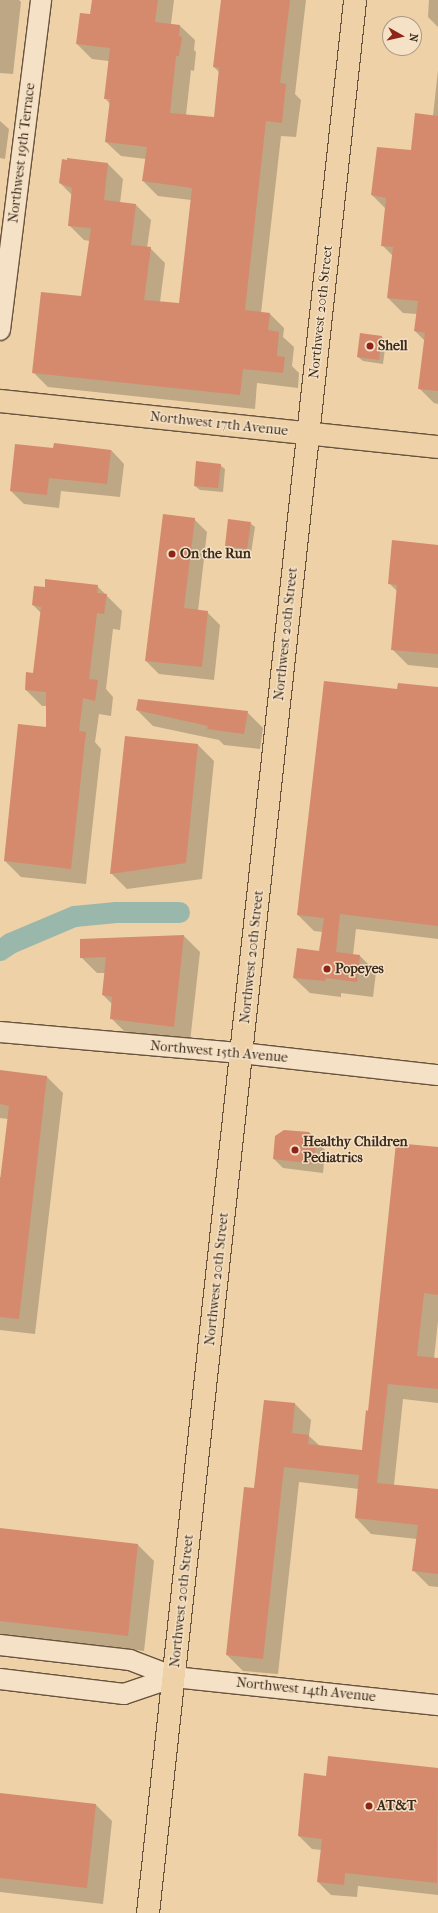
<!DOCTYPE html>
<html>
<head>
<meta charset="utf-8">
<style>
  body { margin:0 }
  #map { position:relative; width:438px; height:1913px; overflow:hidden; background:#eed1a7; font-family:"IM FELL French Canon",serif }
  div>[style] { position:absolute }
  [style*='--x'] { left:calc(var(--x)*1px); top:calc(var(--y)*1px); width:calc(var(--w)*1px); rotate:calc(var(--a)*1deg) }
  .shadow>* { inset:0; background:#0003 }
  .canal>* { height:21px; margin:-10.5px; padding:0 10.5px; transform-origin:10.5px; border-radius:10.5px; background:#99b7ab }
  .building>* { inset:0; background:#d58a6d }
  .roads { filter:drop-shadow(1px 0 #68533e) drop-shadow(-1px 0 #68533e) drop-shadow(0 1px #68533e) drop-shadow(0 -1px #68533e) }
  .minor>* { height:20px; margin:-10px; padding:0 10px; transform-origin:10px; border-radius:10px; background:#f4e1c6 }
  .major>* { height:22px; margin:-11px; padding:0 11px; transform-origin:11px; border-radius:11px; background:#eed1a7 }
  .dots>* { width:11px; height:11px; translate:-50% -50%; box-sizing:border-box; border:2px solid #f4e1c6; border-radius:50% }
  span { translate:-50% -50%; white-space:nowrap; text-align:center; line-height:1.15; -webkit-text-stroke:3px #f4e1c6; paint-order:stroke }
  .street-label { font-size:14px; color:#3b291b }
  .poi-label { font-size:14px; color:#3b291b; font-weight:700 }
  .left { translate:0 -50%; text-align:left }
  .north { position:absolute; left:382px; top:16px; width:40px; height:40px; box-sizing:border-box; background:#f4e1c6; border:1px solid #aa9782; border-radius:50%; rotate:98deg; font-size:11px; font-weight:700; line-height:16px; text-align:center; color:#3b291b }
  .north::after { content:''; display:block; margin:auto; width:14px; height:18px; background:#8f2418; clip-path:polygon(50% 0,100% 100%,50% 72%,0 100%) }
</style>
</head>
<body>
<div id="map">
  <div class="shadow">
    <div style="clip-path:polygon(0 0,19px 0,21px 2px,13px 74px,0 73px)"></div>
    <div style="clip-path:polygon(93px 0,174px 0,171px 24px,180px 26px,195px 40px,194px 50px,196px 52px,194px 71px,191px 70px,186px 115px,215px 119px,220px 73px,214px 67px,222px 0,306px 0,295px 94px,301px 100px,296px 137px,281px 136px,261px 313px,270px 314px,284px 328px,283px 337px,294px 347px,292px 366px,299px 373px,298px 388px,257px 383px,255px 409px,48px 387px,33px 372px,82px 298px,90px 241px,84px 240px,69px 225px,72px 195px,60px 183px,108px 164px,123px 179px,120px 203px,136px 205px,151px 220px,147px 248px,150px 248px,165px 263px,160px 302px,180px 304px,191px 200px,158px 196px,143px 181px,146px 159px,121px 156px,106px 142px,110px 104px,105px 98px,109px 61px,92px 59px,77px 44px,91px 15px)"></div>
    <div style="clip-path:polygon(429px 0,438px 0,438px 27px,428px 17px)"></div>
    <div style="clip-path:polygon(438px 70px,438px 404px,434px 403px,419px 388px,425px 341px,415px 331px,417px 314px,403px 313px,388px 298px,393px 256px,382px 245px,386px 209px,372px 195px,412px 151px,433px 116px)"></div>
    <div style="clip-path:polygon(0 121px,9px 129px,5px 159px,0 158px)"></div>
    <div style="clip-path:polygon(382px 337px,386px 341px,383px 364px,363px 361px,358px 357px)"></div>
    <div style="clip-path:polygon(54px 450px,111px 450px,124px 464px,120px 497px,61px 491px,59px 508px,24px 504px,11px 491px)"></div>
    <div style="clip-path:polygon(220px 465px,225px 469px,223px 492px,200px 490px,195px 486px)"></div>
    <div style="clip-path:polygon(164px 516px,194px 519px,207px 532px,198px 611px,207px 612px,220px 625px,214px 680px,159px 674px,146px 661px)"></div>
    <div style="clip-path:polygon(250px 523px,255px 527px,251px 553px,231px 550px,226px 546px)"></div>
    <div style="clip-path:polygon(438px 546px,438px 668px,408px 665px,392px 649px,398px 592px,389px 583px)"></div>
    <div style="clip-path:polygon(97px 586px,122px 611px,120px 630px,113px 629px,106px 689px,113px 697px,111px 716px,99px 714px,95px 742px,101px 749px,86px 884px,21px 877px,5px 861px,47px 728px,47px 706px,42px 706px,26px 690px,27px 674px,34px 674px,41px 613px,33px 605px,46px 588px)"></div>
    <div style="clip-path:polygon(438px 688px,438px 939px,356px 929px,353px 955px,360px 956px,376px 972px,373px 997px,341px 993px,341px 997px,310px 993px,294px 978px,320px 952px,323px 932px,314px 931px,298px 915px,398px 690px)"></div>
    <div style="clip-path:polygon(137px 710px,247px 712px,263px 728px,260px 749px,224px 745px,219px 740px,153px 726px)"></div>
    <div style="clip-path:polygon(126px 737px,198px 745px,214px 761px,202px 879px,127px 889px,111px 873px)"></div>
    <div style="clip-path:polygon(184px 936px,200px 952px,190px 1042px,127px 1034px,111px 1018px,112px 1004px,103px 995px,105px 973px,97px 973px,81px 957px)"></div>
    <div style="clip-path:polygon(0 1071px,47px 1077px,63px 1093px,35px 1334px,0 1330px,0 1177px,1px 1177px,8px 1119px,0 1118px)"></div>
    <div style="clip-path:polygon(309px 1133px,325px 1150px,323px 1173px,283px 1168px,274px 1159px)"></div>
    <div style="clip-path:polygon(438px 1148px,438px 1321px,434px 1359px,438px 1359px,438px 1403px,403px 1399px,394px 1485px,438px 1490px,438px 1587px,429px 1586px,413px 1570px,417px 1539px,371px 1534px,356px 1518px,359px 1489px,299px 1482px,278px 1674px,243px 1671px,227px 1655px,255px 1489px,265px 1401px,295px 1404px,311px 1420px,309px 1436px,320px 1446px,363px 1451px,369px 1412px)"></div>
    <div style="clip-path:polygon(0 1529px,138px 1545px,154px 1561px,144px 1651px,0 1635px)"></div>
    <div style="clip-path:polygon(329px 1757px,438px 1769px,438px 1895px,358px 1886px,357px 1897px,331px 1895px,318px 1882px,322px 1850px,312px 1849px,299px 1836px,327px 1777px)"></div>
    <div style="clip-path:polygon(0 1794px,96px 1805px,112px 1821px,103px 1904px,0 1892px)"></div>
  </div>
  <div class="canal">
    <div style="--x:0;--y:950;--w:12;--a:-35"></div>
    <div style="--x:10;--y:943;--w:69;--a:-22.9"></div>
    <div style="--x:74;--y:916;--w:42;--a:-5.4"></div>
    <div style="--x:116;--y:912;--w:63;--a:0"></div>
  </div>
  <div class="building">
    <div style="clip-path:polygon(92px 0,158px 0,155px 22px,180px 25px,179px 36px,182px 37px,179px 56px,176px 56px,170px 113px,214px 117px,219px 68px,213px 67px,221px 0,290px 0,280px 83px,286px 84px,282px 123px,266px 121px,245px 310px,270px 313px,268px 330px,279px 332px,277px 356px,285px 357px,283px 373px,243px 369px,240px 395px,32px 373px,41px 292px,81px 296px,91px 228px,68px 226px,72px 188px,59px 183px,62px 159px,67px 160px,67px 158px,108px 163px,104px 200px,136px 204px,131px 245px,151px 247px,144px 300px,179px 303px,192px 188px,142px 181px,147px 147px,105px 142px,110px 99px,104px 99px,110px 48px,76px 44px,80px 13px,90px 14px)"></div>
    <div style="clip-path:polygon(415px 113px,438px 116px,438px 391px,418px 389px,425px 333px,414px 331px,418px 301px,387px 298px,393px 247px,381px 246px,386px 198px,371px 195px,377px 147px,411px 150px)"></div>
    <div style="clip-path:polygon(360px 333px,382px 336px,379px 360px,357px 357px)"></div>
    <div style="clip-path:polygon(54px 443px,111px 450px,107px 484px,49px 478px,47px 495px,10px 491px,15px 444px,53px 448px)"></div>
    <div style="clip-path:polygon(196px 461px,221px 464px,218px 488px,194px 486px)"></div>
    <div style="clip-path:polygon(163px 514px,195px 518px,184px 608px,208px 611px,202px 667px,145px 661px)"></div>
    <div style="clip-path:polygon(228px 519px,251px 522px,247px 549px,225px 546px)"></div>
    <div style="clip-path:polygon(392px 540px,438px 545px,438px 654px,391px 650px,397px 585px,388px 584px)"></div>
    <div style="clip-path:polygon(45px 579px,98px 585px,97px 593px,107px 594px,104px 614px,97px 613px,89px 679px,98px 680px,95px 701px,83px 698px,79px 731px,86px 732px,71px 869px,4px 861px,18px 724px,46px 727px,46px 692px,25px 690px,26px 672px,33px 673px,41px 607px,32px 605px,34px 586px,45px 587px)"></div>
    <div style="clip-path:polygon(324px 681px,397px 689px,398px 683px,438px 687px,438px 926px,340px 914px,336px 952px,360px 955px,357px 982px,326px 978px,325px 981px,293px 978px,297px 948px,319px 951px,324px 918px,297px 915px)"></div>
    <div style="clip-path:polygon(138px 699px,248px 711px,244px 734px,207px 729px,208px 726px,136px 710px)"></div>
    <div style="clip-path:polygon(125px 736px,198px 744px,186px 863px,110px 874px)"></div>
    <div style="clip-path:polygon(184px 935px,174px 1027px,110px 1019px,112px 997px,102px 995px,106px 957px,80px 958px,80px 939px)"></div>
    <div style="clip-path:polygon(0 1070px,47px 1076px,19px 1319px,0 1317px,0 1181px,9px 1106px,0 1104px)"></div>
    <div style="clip-path:polygon(284px 1130px,309px 1132px,316px 1140px,314px 1164px,273px 1159px,275px 1136px)"></div>
    <div style="clip-path:polygon(396px 1143px,438px 1147px,438px 1295px,424px 1293px,417px 1356px,438px 1358px,438px 1389px,388px 1384px,377px 1483px,438px 1489px,438px 1574px,412px 1571px,418px 1525px,355px 1518px,359px 1475px,284px 1467px,263px 1659px,226px 1655px,244px 1487px,254px 1488px,264px 1400px,295px 1403px,292px 1433px,309px 1435px,308px 1444px,362px 1450px,366px 1410px,368px 1411px)"></div>
    <div style="clip-path:polygon(0 1528px,138px 1544px,128px 1636px,0 1621px)"></div>
    <div style="clip-path:polygon(328px 1756px,438px 1768px,437px 1883px,345px 1873px,344px 1885px,317px 1882px,322px 1839px,298px 1836px,304px 1773px,326px 1776px)"></div>
    <div style="clip-path:polygon(0 1793px,96px 1804px,87px 1888px,0 1878px)"></div>
  </div>
  <div class="roads">
    <div class="minor">
      <div style="--x:0;--y:330;--w:333;--a:-82.9"></div>
      <div style="--x:0;--y:1032;--w:242;--a:5"></div>
      <div style="--x:241;--y:1053;--w:198;--a:6.4"></div>
      <div style="--x:0;--y:1645;--w:131;--a:6.6"></div>
      <div style="--x:130;--y:1660;--w:47;--a:21.1"></div>
      <div style="--x:174;--y:1677;--w:265;--a:6.1"></div>
      <div style="--x:0;--y:1679;--w:125;--a:6.9"></div>
      <div style="--x:124;--y:1694;--w:53;--a:-18.8"></div>
    </div>
    <div class="major">
      <div style="--x:0;--y:401;--w:440;--a:6"></div>
      <div style="--x:148;--y:1913;--w:1924;--a:-83.82"></div>
    </div>
  </div>
  <div class="dots">
    <div style="left:370px;top:346px;background:#8f2418"></div>
    <div style="left:172px;top:554px;background:#8f2418"></div>
    <div style="left:327px;top:969px;background:#8f2418"></div>
    <div style="left:295px;top:1150px;background:#8f2418"></div>
    <div style="left:369px;top:1806px;background:#8f2418"></div>
  </div>
  <div class="street-label">
    <span style="left:22px;top:153px;rotate:-83deg">Northwest 19th Terrace</span>
    <span style="left:321px;top:312px;rotate:-84deg">Northwest 20th Street</span>
    <span style="left:219px;top:424px;rotate:6deg">Northwest 17th Avenue</span>
    <span style="left:286px;top:634px;rotate:-84deg">Northwest 20th Street</span>
    <span style="left:252px;top:957px;rotate:-84deg">Northwest 20th Street</span>
    <span style="left:219px;top:1052px;rotate:5deg">Northwest 15th Avenue</span>
    <span style="left:217px;top:1279px;rotate:-84deg">Northwest 20th Street</span>
    <span style="left:182px;top:1601px;rotate:-84deg">Northwest 20th Street</span>
    <span style="left:306px;top:1690px;rotate:6deg">Northwest 14th Avenue</span>
  </div>
  <div class="poi-label">
    <span class="left" style="left:378px;top:346px">Shell</span>
    <span class="left" style="left:180px;top:554px">On the Run</span>
    <span class="left" style="left:335px;top:969px">Popeyes</span>
    <span class="left" style="left:303px;top:1150px">Healthy Children<br>Pediatrics</span>
    <span class="left" style="left:377px;top:1806px">AT&amp;T</span>
  </div>
  <div class="north">N</div>
</div>
</body>
</html>
